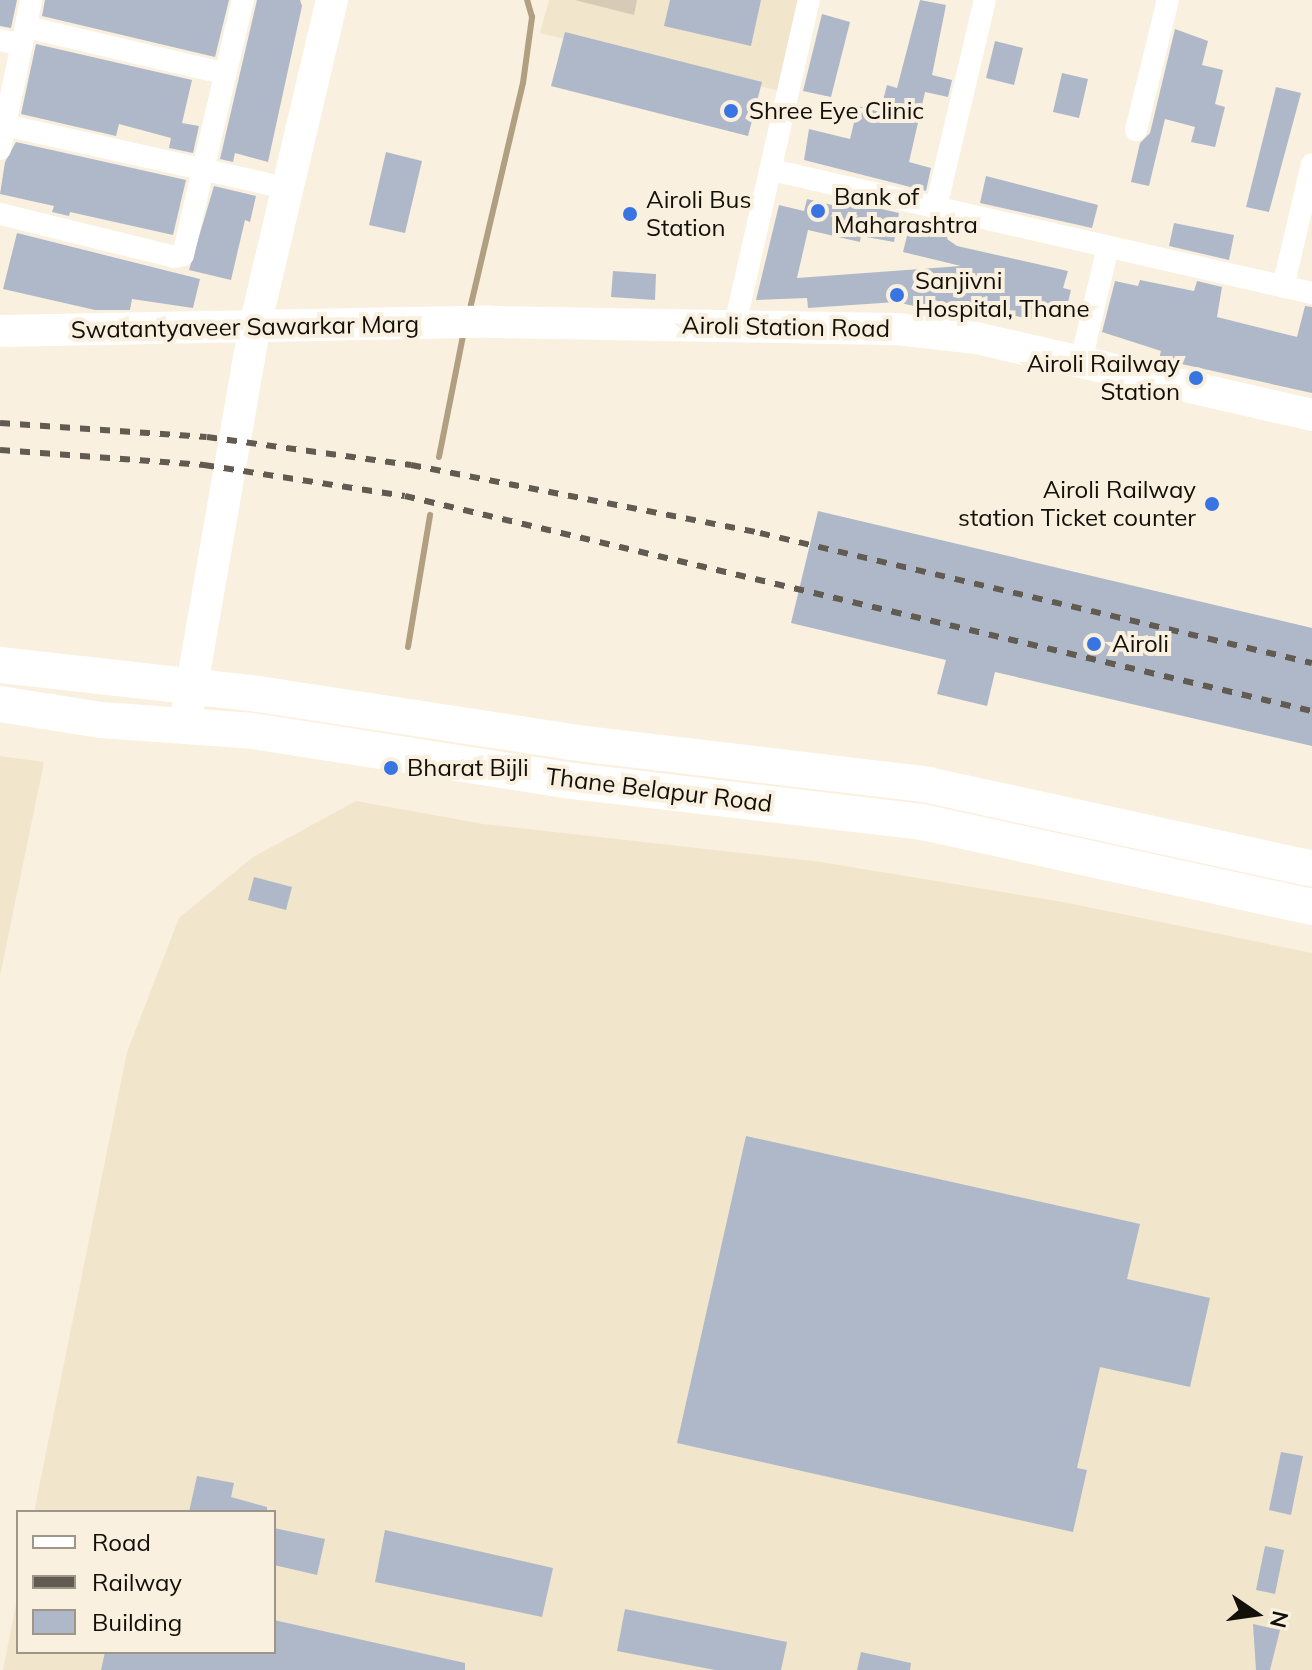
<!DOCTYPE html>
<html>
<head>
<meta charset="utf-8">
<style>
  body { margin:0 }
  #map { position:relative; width:1312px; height:1670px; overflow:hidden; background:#faf0df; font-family:Mulish,sans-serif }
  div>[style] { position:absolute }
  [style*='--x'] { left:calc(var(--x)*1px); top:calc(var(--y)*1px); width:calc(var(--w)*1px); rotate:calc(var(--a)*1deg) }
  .built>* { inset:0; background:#f1e5cc }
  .green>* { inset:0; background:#d6cbb7 }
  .stream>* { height:6px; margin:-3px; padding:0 3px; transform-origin:3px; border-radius:3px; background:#b0a081 }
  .building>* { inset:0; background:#afb8c9 }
  .street>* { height:22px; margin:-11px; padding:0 11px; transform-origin:11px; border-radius:11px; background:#fff }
  .secondary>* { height:32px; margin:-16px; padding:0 16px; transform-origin:16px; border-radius:16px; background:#fff }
  .primary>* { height:36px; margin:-18px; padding:0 18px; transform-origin:18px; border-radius:18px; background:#fff }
  .rail>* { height:6px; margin-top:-3px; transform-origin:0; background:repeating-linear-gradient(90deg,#615b52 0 10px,transparent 0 20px) }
  .dots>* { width:22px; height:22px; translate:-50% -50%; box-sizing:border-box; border:4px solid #faf0df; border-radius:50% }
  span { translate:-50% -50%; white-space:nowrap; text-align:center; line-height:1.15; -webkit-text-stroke:8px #faf0df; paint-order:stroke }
  .poi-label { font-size:24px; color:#130f09 }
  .left { translate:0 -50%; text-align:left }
  .right { translate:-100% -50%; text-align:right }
  .street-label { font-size:24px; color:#130f09 }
  .legend { position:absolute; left:16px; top:1510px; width:260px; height:144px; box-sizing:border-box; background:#faf0df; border:2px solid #9e9689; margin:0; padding:10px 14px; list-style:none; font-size:24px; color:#130f09 }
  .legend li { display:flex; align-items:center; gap:16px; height:40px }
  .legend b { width:40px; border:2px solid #9e9689 }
  .north { position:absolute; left:1216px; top:1574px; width:80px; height:80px; -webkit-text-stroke:6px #faf0df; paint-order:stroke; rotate:103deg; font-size:22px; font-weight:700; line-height:32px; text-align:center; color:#130f09 }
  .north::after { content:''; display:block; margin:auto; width:28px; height:36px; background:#130f09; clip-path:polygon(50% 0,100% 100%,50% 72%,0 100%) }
</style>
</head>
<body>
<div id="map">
  <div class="built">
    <div style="clip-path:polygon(549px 0,806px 0,788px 93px,540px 33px)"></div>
    <div style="clip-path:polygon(0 756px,44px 762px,0 976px)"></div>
    <div style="clip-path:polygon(356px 801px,483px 824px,821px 862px,1063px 902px,1312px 953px,1312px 1670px,3px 1670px,18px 1594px,18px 1652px,274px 1652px,274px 1512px,34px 1512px,127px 1052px,179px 918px,253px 857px)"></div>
  </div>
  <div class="green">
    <div style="clip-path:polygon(575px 0,637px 0,634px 15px)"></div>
  </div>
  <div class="stream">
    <div style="--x:469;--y:313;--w:236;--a:-76.8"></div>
    <div style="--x:523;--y:83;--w:67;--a:-82.2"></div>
    <div style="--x:532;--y:17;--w:18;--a:-106"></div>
    <div style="--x:439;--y:457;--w:128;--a:-78.8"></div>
    <div style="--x:408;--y:647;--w:134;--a:-80.5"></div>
  </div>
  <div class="building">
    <div style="clip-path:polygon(0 0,17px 0,11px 28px,0 26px)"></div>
    <div style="clip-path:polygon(45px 0,229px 0,215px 57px,42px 16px)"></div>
    <div style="clip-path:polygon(257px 0,300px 0,302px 6px,268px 162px,235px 153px,233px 162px,220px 159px)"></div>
    <div style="clip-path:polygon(670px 0,761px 0,751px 46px,664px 26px)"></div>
    <div style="clip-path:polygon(920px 0,946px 5px,932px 75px,952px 80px,948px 97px,925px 92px,909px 162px,931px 168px,926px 191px,804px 160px,809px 129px,850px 139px,858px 106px,880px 112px,887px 85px,897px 88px)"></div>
    <div style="clip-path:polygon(822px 14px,850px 22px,831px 97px,803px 91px)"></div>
    <div style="clip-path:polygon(1175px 29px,1208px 41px,1202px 65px,1223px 70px,1215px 104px,1225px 107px,1215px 147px,1191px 142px,1195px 127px,1165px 119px,1149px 186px,1131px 182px,1140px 143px,1150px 133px)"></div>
    <div style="clip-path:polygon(565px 32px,762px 82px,748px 136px,551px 86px)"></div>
    <div style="clip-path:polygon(995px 41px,1023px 48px,1014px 85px,986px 78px)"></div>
    <div style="clip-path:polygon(36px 44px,192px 80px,182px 123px,199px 126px,193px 153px,169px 148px,171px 138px,119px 124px,116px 136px,21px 114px)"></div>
    <div style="clip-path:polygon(1062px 73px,1088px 79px,1079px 118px,1053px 112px)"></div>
    <div style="clip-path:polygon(1276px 87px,1301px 93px,1269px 212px,1246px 207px)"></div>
    <div style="clip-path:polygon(16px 142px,186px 180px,173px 235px,70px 212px,69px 216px,52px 212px,54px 206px,0 194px,5px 162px)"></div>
    <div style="clip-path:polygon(386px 152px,422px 161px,405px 233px,369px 225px)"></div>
    <div style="clip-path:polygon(986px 176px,1098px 205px,1092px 228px,980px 203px)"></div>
    <div style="clip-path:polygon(214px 186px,256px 196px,250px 222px,245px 220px,231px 280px,189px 270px)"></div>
    <div style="clip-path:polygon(807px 199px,836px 206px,838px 199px,899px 213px,894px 242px,861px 236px,860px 242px,808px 230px,797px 278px,961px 266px,903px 252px,908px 232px,926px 236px,927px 229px,948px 234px,947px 239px,957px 246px,1068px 271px,1063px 288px,1071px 290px,1064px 319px,1040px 313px,1038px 321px,1007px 314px,1006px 319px,934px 300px,932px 310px,896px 302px,808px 308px,807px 298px,756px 300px,779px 205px,804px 211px)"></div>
    <div style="clip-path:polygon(1174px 223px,1234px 235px,1229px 260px,1169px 246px)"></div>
    <div style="clip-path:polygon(17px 233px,200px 279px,193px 308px,132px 299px,130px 310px,95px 310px,3px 289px)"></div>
    <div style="clip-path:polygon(613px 271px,656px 274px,655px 300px,611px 297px)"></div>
    <div style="clip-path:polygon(1140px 280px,1194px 291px,1197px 281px,1222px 287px,1217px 317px,1297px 337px,1305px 306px,1312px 307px,1312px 393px,1159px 359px,1161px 351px,1102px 332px,1115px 281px,1138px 286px)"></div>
    <div style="clip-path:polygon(818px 511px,1312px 628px,1312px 746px,995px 672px,987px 706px,937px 694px,946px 660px,791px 623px)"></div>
    <div style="clip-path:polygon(254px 877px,292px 887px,286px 910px,248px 900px)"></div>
    <div style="clip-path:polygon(746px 1136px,1140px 1224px,1127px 1279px,1210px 1298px,1190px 1387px,1100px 1367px,1077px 1468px,1087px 1470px,1073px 1532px,677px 1443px)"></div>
    <div style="clip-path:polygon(1281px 1452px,1303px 1456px,1291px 1515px,1269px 1510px)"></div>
    <div style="clip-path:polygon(197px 1476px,234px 1483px,231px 1497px,267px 1507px,267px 1512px,189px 1512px)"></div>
    <div style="clip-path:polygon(274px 1528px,325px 1539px,317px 1575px,274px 1565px)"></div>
    <div style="clip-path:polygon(385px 1530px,553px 1568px,542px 1617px,375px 1582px)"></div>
    <div style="clip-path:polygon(1265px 1546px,1284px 1550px,1275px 1594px,1256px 1590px)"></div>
    <div style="clip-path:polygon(625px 1609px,787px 1642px,781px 1670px,715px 1670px,617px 1651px)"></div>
    <div style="clip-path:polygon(274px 1620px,465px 1663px,465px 1670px,101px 1670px,105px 1652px,274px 1652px)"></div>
    <div style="clip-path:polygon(1253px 1624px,1280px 1630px,1270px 1670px,1256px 1670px)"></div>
    <div style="clip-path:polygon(861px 1652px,911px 1663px,910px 1670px,857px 1670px)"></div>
  </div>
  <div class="street">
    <div style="--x:26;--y:27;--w:205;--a:13.2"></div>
    <div style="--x:0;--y:40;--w:22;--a:13"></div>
    <div style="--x:0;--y:124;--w:293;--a:12.6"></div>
    <div style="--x:1136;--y:130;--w:134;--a:-76.2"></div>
    <div style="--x:0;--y:149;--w:152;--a:-78.2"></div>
    <div style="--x:772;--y:170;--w:554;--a:12.83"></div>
    <div style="--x:936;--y:207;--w:213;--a:-76.7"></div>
    <div style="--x:0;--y:214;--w:180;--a:13.8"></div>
    <div style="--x:175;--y:257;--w:8;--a:-14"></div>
    <div style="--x:183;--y:255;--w:262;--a:-76.8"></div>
    <div style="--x:1283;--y:287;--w:126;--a:-76.7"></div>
    <div style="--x:735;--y:325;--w:333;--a:-77.2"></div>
    <div style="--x:1081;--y:361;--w:117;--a:-76.7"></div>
  </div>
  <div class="secondary">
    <div style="--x:0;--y:331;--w:490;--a:-1.1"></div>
    <div style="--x:490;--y:322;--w:406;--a:1"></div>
    <div style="--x:896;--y:329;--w:81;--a:6.4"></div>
    <div style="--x:976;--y:338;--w:345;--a:12.9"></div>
    <div style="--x:185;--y:725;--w:401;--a:-80.1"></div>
    <div style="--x:254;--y:330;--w:339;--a:-76.7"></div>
  </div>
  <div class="primary">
    <div style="--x:0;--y:665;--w:260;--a:6.4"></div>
    <div style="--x:258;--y:694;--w:316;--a:8.7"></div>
    <div style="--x:570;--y:742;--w:361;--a:6.8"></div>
    <div style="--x:928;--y:785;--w:393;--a:12.3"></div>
    <div style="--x:0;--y:704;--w:102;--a:9"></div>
    <div style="--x:101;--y:720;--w:152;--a:4.1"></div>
    <div style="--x:253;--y:731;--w:316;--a:8.9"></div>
    <div style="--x:565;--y:780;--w:359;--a:6.7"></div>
    <div style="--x:922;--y:822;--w:399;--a:12.3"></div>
  </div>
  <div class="rail">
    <div style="--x:0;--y:423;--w:207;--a:3.9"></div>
    <div style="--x:207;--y:437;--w:206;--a:7.8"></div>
    <div style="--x:411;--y:465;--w:356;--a:11"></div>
    <div style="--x:760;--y:533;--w:567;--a:13.25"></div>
    <div style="--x:0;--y:450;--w:205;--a:4.2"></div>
    <div style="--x:204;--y:465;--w:203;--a:8.8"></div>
    <div style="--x:405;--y:496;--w:932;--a:13.34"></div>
  </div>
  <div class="dots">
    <div style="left:731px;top:111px;background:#3974e3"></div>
    <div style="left:818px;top:211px;background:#3974e3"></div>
    <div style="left:630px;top:214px;background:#3974e3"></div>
    <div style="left:897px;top:295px;background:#3974e3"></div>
    <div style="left:1196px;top:378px;background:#3974e3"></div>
    <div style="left:1212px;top:504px;background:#3974e3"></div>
    <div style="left:1094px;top:644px;background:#3974e3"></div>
    <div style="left:391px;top:768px;background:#3974e3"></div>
  </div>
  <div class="poi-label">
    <span class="left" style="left:749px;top:111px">Shree Eye Clinic</span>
    <span class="left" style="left:834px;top:211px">Bank of<br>Maharashtra</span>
    <span class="left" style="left:646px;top:214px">Airoli Bus<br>Station</span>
    <span class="left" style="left:915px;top:295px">Sanjivni<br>Hospital, Thane</span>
    <span class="right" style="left:1180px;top:378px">Airoli Railway<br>Station</span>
    <span class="right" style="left:1196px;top:504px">Airoli Railway<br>station Ticket counter</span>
    <span class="left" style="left:1112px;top:644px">Airoli</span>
    <span class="left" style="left:407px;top:768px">Bharat Bijli</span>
  </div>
  <div class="street-label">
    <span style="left:245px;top:327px;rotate:-1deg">Swatantyaveer Sawarkar Marg</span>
    <span style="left:786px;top:327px;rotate:1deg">Airoli Station Road</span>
    <span style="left:659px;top:790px;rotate:7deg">Thane Belapur Road</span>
  </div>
  <ul class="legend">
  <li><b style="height:10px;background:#fff"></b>Road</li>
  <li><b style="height:10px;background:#615b52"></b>Railway</li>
  <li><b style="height:22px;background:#afb8c9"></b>Building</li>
  </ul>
  <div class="north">N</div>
</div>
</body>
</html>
